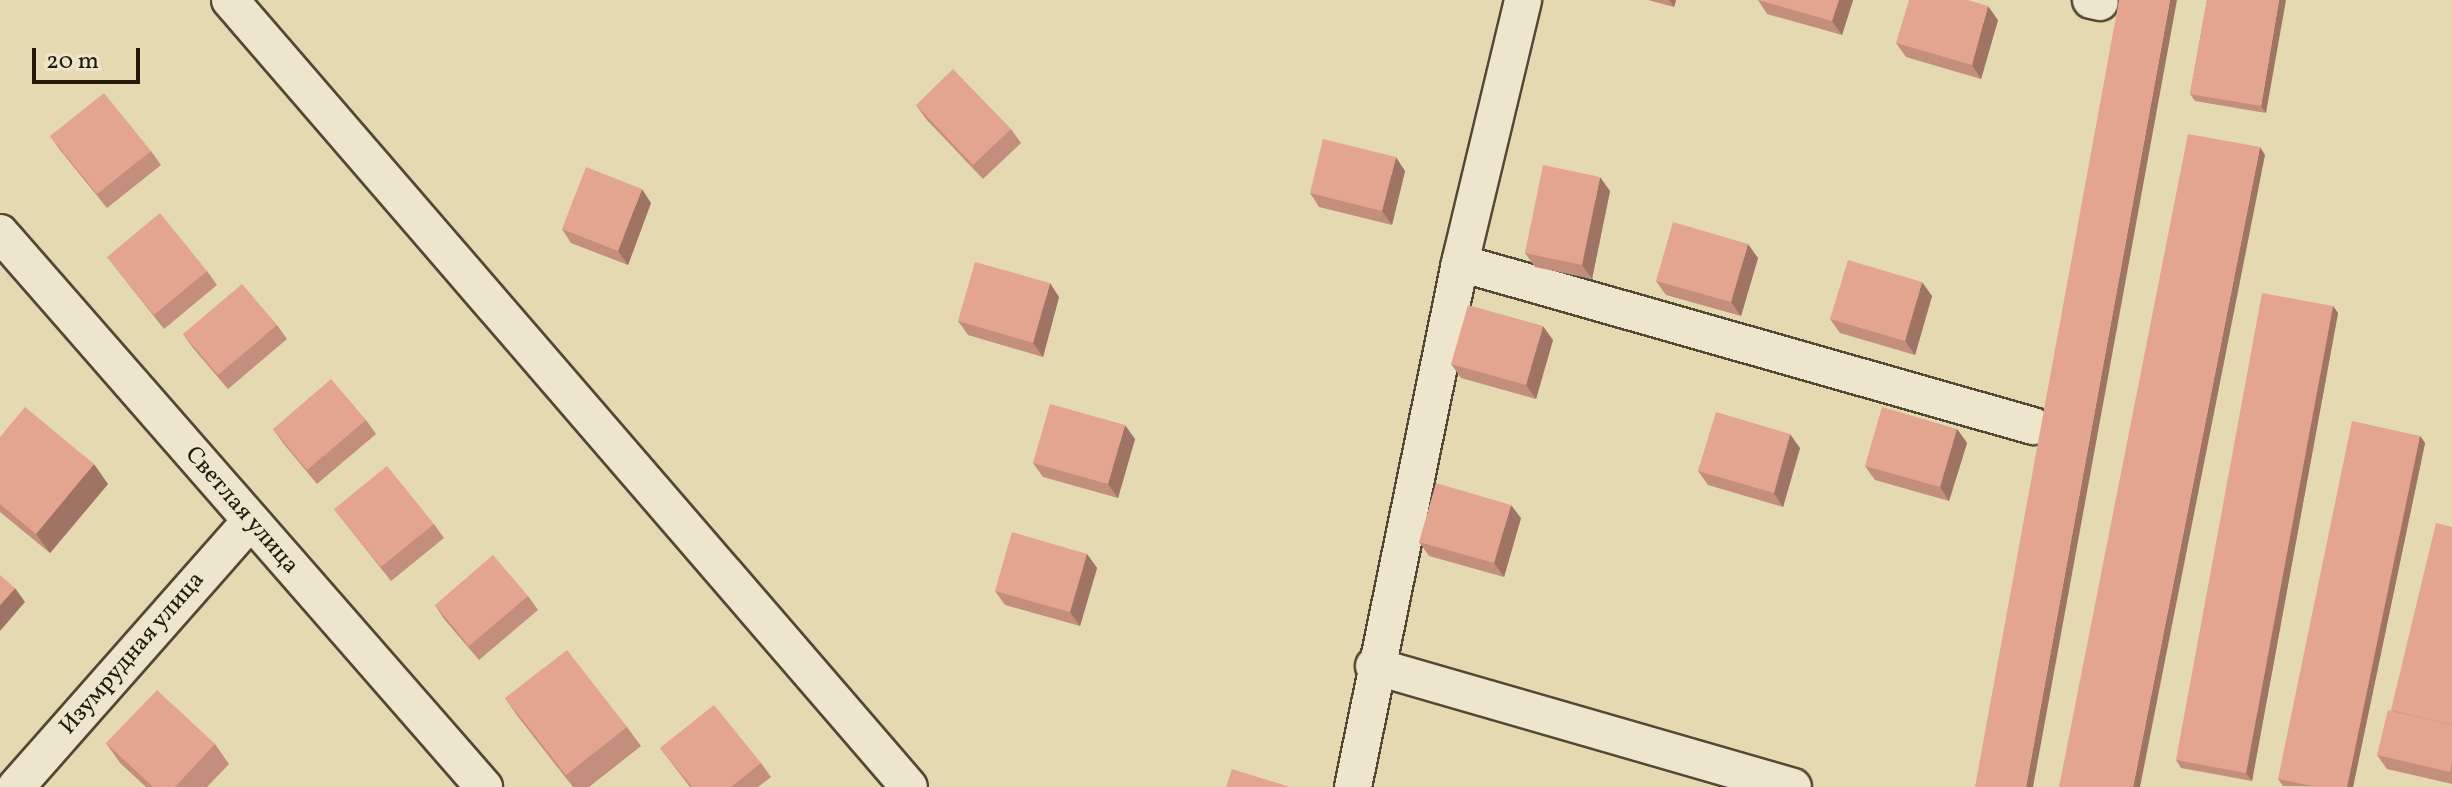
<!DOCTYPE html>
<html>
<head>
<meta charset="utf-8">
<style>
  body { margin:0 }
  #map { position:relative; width:2452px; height:787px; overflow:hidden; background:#e4d9b1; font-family:Vollkorn,serif }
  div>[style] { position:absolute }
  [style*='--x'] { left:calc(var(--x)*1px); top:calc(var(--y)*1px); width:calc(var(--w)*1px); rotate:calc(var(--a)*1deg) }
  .roads { filter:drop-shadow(2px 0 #524935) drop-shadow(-2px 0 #524935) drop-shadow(0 2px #524935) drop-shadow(0 -2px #524935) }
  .minor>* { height:36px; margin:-18px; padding:0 18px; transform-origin:18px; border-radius:18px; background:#ede6cc }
  .wall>* { inset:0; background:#c38e7c }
  .shaded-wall>* { inset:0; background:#9f7465 }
  .building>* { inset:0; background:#e3a590 }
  span { translate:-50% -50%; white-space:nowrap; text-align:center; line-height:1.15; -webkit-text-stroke:7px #ede6cc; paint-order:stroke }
  .street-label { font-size:24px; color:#22190c }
  .scale { position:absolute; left:32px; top:48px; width:108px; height:36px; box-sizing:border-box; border:4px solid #22190c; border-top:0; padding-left:10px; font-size:24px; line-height:28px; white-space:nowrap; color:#22190c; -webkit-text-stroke:6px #ede6cc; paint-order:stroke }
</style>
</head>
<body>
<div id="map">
  <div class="roads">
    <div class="minor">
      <div style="--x:230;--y:0;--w:1039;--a:49.21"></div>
      <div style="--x:2091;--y:0;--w:9;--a:13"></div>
      <div style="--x:0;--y:233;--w:736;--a:48.86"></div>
      <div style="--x:1460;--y:263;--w:596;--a:15.88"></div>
      <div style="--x:1374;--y:666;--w:436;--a:16.1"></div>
      <div style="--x:16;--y:787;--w:354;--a:-48.6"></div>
      <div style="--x:1353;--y:787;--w:535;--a:-78.46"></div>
      <div style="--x:1460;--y:263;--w:270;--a:-76.5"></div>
    </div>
  </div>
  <div class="wall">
    <div style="clip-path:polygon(1648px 0,1676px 0,1674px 7px)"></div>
    <div style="clip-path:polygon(1758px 0,1853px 0,1842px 35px,1767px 14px)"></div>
    <div style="clip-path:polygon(2207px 0,2266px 113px,2195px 101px,2190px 94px)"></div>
    <div style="clip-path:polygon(1998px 20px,1981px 79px,1906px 57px,1896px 43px)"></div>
    <div style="clip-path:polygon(916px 105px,1011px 129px,1021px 143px,983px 179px,926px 119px)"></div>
    <div style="clip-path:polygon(50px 136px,151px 151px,161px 165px,107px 208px,60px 150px)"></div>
    <div style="clip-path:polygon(1405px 171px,1392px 225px,1319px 207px,1310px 193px)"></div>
    <div style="clip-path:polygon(1610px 191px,1592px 279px,1535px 267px,1525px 253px)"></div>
    <div style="clip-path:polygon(651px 203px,628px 265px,571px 243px,562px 229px)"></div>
    <div style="clip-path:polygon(107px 257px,207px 271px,217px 285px,164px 329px)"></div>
    <div style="clip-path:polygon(1758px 258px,1741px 316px,1666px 295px,1656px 281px)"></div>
    <div style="clip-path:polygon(1932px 296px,1915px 355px,1840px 333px,1830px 319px)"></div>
    <div style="clip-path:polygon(1059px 297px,1043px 357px,968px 335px,958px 321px)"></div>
    <div style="clip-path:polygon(2333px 306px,2338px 313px,2252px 781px,2181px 768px,2176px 760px)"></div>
    <div style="clip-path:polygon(277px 325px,287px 339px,228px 389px,193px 348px,183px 334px)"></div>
    <div style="clip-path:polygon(1553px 340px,1536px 399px,1461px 378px,1451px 364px)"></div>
    <div style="clip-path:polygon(366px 420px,376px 434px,317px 484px,283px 443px,273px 429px)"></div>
    <div style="clip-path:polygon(1957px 429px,1967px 443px,1949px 501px,1875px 480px,1865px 466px)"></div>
    <div style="clip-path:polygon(2420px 436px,2425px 443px,2353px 787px,2283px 786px,2278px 779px)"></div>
    <div style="clip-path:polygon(0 437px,108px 484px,50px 553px,0 512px)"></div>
    <div style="clip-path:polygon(1135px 439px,1118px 498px,1043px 477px,1033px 463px)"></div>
    <div style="clip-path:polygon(1800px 448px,1783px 507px,1708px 485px,1698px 471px)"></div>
    <div style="clip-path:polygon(334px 509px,434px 524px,444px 538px,391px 581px)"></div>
    <div style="clip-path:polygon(1521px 518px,1504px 577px,1429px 556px,1419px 542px)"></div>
    <div style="clip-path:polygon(2452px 527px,2452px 784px,2387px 769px,2377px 755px)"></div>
    <div style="clip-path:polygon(1087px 554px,1097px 568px,1080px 626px,1005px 605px,995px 591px)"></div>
    <div style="clip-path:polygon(528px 596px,538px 610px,479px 660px,444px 619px,435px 605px)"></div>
    <div style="clip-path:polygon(505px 698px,627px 727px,641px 746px,589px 787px,573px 787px,519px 718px)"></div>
    <div style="clip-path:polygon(106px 743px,215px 744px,229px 764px,207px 787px,146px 787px,120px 763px)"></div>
    <div style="clip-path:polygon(660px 748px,761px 763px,771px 777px,758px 787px,690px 787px)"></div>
  </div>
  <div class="shaded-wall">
    <div style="clip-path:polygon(1669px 0,1676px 0,1674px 7px)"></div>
    <div style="clip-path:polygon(1839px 0,1853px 0,1842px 35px,1832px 21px)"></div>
    <div style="clip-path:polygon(2170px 0,2177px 0,2033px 787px,2026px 787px)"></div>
    <div style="clip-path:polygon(2279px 0,2286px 0,2266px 113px,2261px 106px)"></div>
    <div style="clip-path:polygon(1988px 6px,1998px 20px,1981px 79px,1972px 65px)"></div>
    <div style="clip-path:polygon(2260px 147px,2265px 155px,2140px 787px,2133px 787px)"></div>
    <div style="clip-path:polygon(1396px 157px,1405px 171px,1392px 225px,1382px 211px)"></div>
    <div style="clip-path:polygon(1600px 177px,1610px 191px,1592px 279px,1582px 265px)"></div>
    <div style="clip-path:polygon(642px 189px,651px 203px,628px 265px,618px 251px)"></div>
    <div style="clip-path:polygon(1748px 244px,1758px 258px,1741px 316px,1731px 302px)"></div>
    <div style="clip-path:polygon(1922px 282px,1932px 296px,1915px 355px,1905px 341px)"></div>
    <div style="clip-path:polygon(1050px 283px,1059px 297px,1043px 357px,1033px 343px)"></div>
    <div style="clip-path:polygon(2333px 306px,2338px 313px,2252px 781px,2246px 773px)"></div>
    <div style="clip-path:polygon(1543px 326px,1553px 340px,1536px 399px,1526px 385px)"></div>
    <div style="clip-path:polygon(1125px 425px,1135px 439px,1118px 498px,1108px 484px)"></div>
    <div style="clip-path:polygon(1957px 429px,1967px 443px,1949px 501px,1940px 487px)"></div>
    <div style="clip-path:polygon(1790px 434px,1800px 448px,1783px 507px,1774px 493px)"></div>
    <div style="clip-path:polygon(2420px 436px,2425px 443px,2353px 787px,2347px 787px)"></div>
    <div style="clip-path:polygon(94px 464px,108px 484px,50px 553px,36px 534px)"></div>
    <div style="clip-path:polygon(1511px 505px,1521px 518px,1504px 577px,1494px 563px)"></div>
    <div style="clip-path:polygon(1087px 554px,1097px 568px,1080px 626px,1070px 612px)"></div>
    <div style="clip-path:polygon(15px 588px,25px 602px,0 631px,0 605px)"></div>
  </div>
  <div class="building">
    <div style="clip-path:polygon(1758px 0,1839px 0,1832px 21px)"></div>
    <div style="clip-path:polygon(1909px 0,1968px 0,1988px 6px,1972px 65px,1896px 43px)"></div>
    <div style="clip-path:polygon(2119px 0,2170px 0,2026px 787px,1975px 787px)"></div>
    <div style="clip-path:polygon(2207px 0,2279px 0,2261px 106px,2190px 94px)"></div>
    <div style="clip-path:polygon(953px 69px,1011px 129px,973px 165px,916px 105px)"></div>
    <div style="clip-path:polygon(104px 93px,151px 151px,97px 194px,50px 136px)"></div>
    <div style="clip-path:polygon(2188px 134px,2260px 147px,2133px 787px,2059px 787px)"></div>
    <div style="clip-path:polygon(1323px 139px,1396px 157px,1382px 211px,1310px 193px)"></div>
    <div style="clip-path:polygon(1543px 165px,1600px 177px,1582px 265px,1525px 253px)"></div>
    <div style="clip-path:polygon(586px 167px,642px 189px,618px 251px,562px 229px)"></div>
    <div style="clip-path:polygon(160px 213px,207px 271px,154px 315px,107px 257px)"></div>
    <div style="clip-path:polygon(1673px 222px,1748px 244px,1731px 302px,1656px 281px)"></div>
    <div style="clip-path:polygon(1848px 260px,1922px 282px,1905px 341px,1830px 319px)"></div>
    <div style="clip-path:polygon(975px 262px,1050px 283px,1033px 343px,958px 321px)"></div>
    <div style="clip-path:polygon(242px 284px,277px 325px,218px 375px,183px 334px)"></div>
    <div style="clip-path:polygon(2262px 293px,2333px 306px,2246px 773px,2176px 760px)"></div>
    <div style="clip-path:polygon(1468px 305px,1543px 326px,1526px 385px,1451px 364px)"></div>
    <div style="clip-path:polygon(331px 379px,366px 420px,307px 470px,273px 429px)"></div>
    <div style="clip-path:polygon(1050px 404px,1125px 425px,1108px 484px,1033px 463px)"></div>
    <div style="clip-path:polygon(25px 407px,94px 464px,36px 534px,0 504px,0 437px)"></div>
    <div style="clip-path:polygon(1882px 407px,1957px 429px,1940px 487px,1865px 466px)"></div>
    <div style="clip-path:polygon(1716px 412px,1790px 434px,1774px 493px,1698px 471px)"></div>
    <div style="clip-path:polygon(2352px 421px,2420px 436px,2347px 787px,2317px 787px,2278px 779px)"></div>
    <div style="clip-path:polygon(387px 466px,434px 524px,381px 567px,334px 509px)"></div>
    <div style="clip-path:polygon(1436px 483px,1511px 505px,1494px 563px,1419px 542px)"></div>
    <div style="clip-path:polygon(2436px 523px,2452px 527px,2452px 725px,2391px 710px)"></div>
    <div style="clip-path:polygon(1012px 532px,1087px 554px,1070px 612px,995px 591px)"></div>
    <div style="clip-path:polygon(493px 555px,528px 596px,469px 646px,435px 605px)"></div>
    <div style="clip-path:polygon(0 575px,15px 588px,0 605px)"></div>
    <div style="clip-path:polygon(567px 650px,627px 727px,566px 775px,505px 698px)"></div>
    <div style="clip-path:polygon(157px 690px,215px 744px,175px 787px,153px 787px,106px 743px)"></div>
    <div style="clip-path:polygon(714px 705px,761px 763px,731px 787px,692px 787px,660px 748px)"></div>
    <div style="clip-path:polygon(2388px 710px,2452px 725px,2452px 763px,2450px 772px,2377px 755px)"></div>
    <div style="clip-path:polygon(1232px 769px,1290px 787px,1226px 787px)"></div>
  </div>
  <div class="street-label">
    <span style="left:241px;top:511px;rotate:49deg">Светлая улица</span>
    <span style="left:133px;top:654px;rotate:-49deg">Изумрудная улица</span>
  </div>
  <div class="scale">20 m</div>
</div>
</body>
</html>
